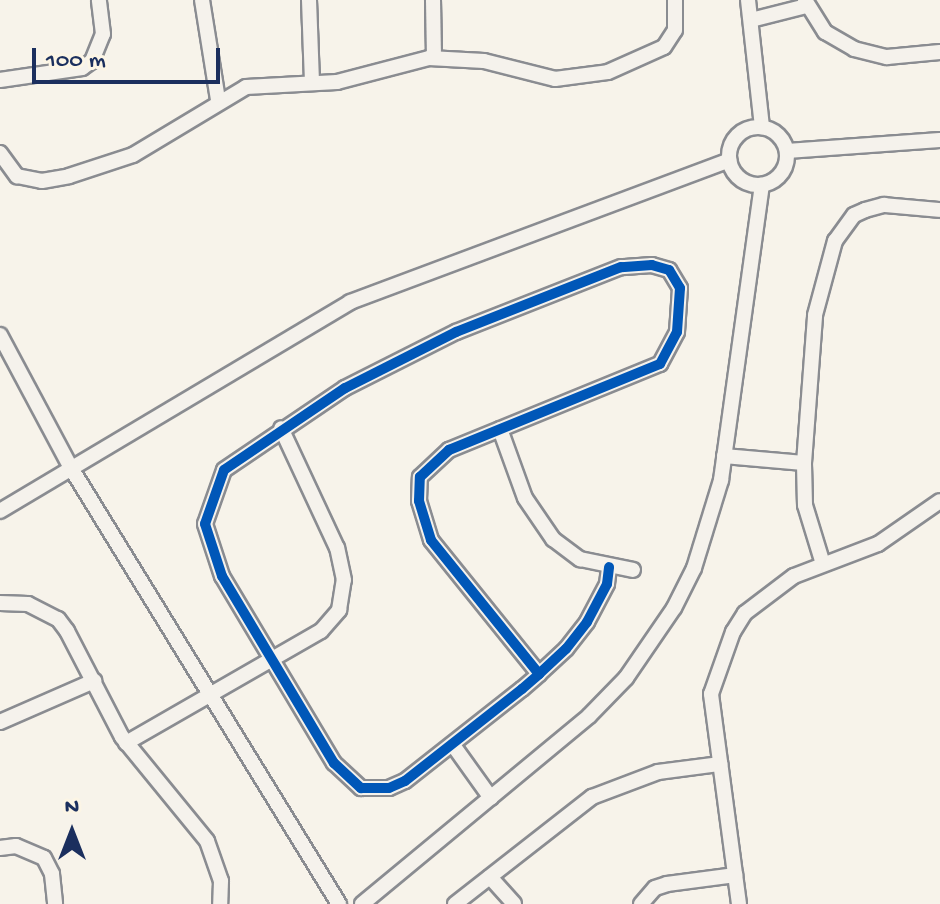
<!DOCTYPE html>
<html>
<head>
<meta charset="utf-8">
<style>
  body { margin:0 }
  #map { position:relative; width:940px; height:904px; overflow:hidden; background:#f7f3ea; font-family:"Gochi Hand",sans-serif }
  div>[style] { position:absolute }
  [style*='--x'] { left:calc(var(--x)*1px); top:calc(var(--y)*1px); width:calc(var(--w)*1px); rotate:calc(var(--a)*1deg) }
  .roads { filter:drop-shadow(2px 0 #8a8c91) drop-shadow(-2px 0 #8a8c91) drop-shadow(0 2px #8a8c91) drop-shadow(0 -2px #8a8c91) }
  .minor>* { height:14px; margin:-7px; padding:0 7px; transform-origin:7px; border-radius:7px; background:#f5f2ec }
  .minor>.ring { margin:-7px; padding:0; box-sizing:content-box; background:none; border:14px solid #f5f2ec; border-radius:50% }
  .cycleway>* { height:10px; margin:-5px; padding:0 5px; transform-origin:5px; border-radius:5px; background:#0057b8 }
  span { translate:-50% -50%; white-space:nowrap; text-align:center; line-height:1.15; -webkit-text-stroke:6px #fcf5e5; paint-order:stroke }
  .north { position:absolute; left:32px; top:792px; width:80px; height:80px; -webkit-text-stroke:6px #fcf5e5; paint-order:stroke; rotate:0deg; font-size:22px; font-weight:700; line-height:32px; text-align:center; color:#1b2f5e }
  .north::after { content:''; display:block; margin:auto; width:28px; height:36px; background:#1b2f5e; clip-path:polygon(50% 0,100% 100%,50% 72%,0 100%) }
  .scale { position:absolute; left:32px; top:48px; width:188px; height:36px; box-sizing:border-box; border:4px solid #1b2f5e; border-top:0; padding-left:10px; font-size:24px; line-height:28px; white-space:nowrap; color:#1b2f5e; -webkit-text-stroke:6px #fcf5e5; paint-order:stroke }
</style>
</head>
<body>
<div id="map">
  <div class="roads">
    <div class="minor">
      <div style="--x:202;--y:0;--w:101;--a:80.9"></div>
      <div style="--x:309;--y:0;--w:83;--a:87.9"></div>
      <div style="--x:433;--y:0;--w:58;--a:89"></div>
      <div style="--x:748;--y:0;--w:128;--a:83.7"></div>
      <div style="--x:805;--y:0;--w:38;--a:58"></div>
      <div style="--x:825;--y:32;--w:34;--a:30"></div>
      <div style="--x:854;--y:49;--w:34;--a:14"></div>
      <div style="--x:887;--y:57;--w:53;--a:-5.4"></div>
      <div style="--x:751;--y:20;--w:57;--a:-14.3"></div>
      <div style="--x:0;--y:80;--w:83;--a:-8.3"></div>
      <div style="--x:82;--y:68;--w:12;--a:-35"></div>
      <div style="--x:92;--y:61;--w:29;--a:-68"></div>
      <div style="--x:103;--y:34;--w:34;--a:-97"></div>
      <div class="ring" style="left:729px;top:127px;width:44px;height:44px"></div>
      <div style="--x:787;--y:151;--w:153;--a:-4.1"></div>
      <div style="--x:0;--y:153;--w:29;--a:54"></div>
      <div style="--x:17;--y:176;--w:25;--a:11"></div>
      <div style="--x:42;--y:181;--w:27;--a:-10"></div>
      <div style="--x:69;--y:176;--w:67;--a:-18.2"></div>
      <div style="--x:133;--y:155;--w:132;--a:-31"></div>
      <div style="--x:246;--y:87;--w:91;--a:-3.1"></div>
      <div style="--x:337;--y:82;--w:95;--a:-14.6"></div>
      <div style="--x:429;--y:58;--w:55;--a:3.1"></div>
      <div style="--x:484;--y:61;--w:73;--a:14.2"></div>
      <div style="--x:555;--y:79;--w:53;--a:-7.5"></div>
      <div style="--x:608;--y:72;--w:61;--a:-24.1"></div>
      <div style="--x:664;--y:47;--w:20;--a:-57"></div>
      <div style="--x:675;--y:30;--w:30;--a:-90"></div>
      <div style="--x:0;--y:335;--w:151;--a:61.9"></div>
      <div style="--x:71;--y:468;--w:512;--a:58.42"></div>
      <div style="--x:500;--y:429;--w:73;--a:70.1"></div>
      <div style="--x:525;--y:498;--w:50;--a:55.7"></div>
      <div style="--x:553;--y:539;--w:34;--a:37"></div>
      <div style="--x:580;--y:559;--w:54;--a:11.7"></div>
      <div style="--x:724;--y:456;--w:80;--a:5"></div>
      <div style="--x:0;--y:511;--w:408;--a:-30.8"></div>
      <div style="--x:350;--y:302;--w:405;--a:-20.5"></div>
      <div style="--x:823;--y:564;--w:62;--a:-107"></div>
      <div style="--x:805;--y:505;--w:42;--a:-91.4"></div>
      <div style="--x:804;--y:463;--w:148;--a:-85.7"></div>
      <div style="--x:815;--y:315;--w:77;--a:-74.9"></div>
      <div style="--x:835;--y:241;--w:32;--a:-54"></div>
      <div style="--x:854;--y:215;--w:12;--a:-24"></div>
      <div style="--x:865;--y:210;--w:20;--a:-15"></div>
      <div style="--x:884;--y:205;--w:56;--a:5.1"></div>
      <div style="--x:0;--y:603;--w:28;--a:2"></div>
      <div style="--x:28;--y:604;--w:34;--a:27"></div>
      <div style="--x:58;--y:619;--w:15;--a:53"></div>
      <div style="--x:67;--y:631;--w:119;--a:62.6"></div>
      <div style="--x:122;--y:737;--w:134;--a:50.7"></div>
      <div style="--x:207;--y:841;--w:42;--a:70.7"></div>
      <div style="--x:221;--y:881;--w:23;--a:92"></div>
      <div style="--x:539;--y:674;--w:172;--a:-128.9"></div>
      <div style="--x:431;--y:540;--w:41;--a:-107.1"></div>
      <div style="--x:419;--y:501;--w:24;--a:-88"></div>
      <div style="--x:420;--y:477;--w:40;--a:-43"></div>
      <div style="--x:449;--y:450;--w:228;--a:-22.2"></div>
      <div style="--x:660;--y:364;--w:36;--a:-62"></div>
      <div style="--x:677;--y:332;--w:44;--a:-86.1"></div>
      <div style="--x:680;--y:288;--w:21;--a:-121"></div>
      <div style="--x:669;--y:270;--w:18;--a:-164"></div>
      <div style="--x:652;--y:265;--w:31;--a:176"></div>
      <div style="--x:621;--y:267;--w:177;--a:158.5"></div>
      <div style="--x:456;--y:332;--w:124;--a:153.2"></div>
      <div style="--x:345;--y:388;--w:146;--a:145.9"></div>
      <div style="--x:224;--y:470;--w:57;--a:109.4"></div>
      <div style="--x:205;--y:524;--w:55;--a:71.9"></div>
      <div style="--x:222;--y:576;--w:218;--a:59.1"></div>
      <div style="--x:334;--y:763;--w:37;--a:43"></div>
      <div style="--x:361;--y:788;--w:28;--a:0"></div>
      <div style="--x:389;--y:788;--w:17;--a:-24"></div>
      <div style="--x:405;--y:781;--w:149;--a:-38.2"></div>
      <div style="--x:522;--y:689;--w:23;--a:-41"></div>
      <div style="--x:539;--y:674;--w:37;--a:-43"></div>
      <div style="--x:566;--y:649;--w:34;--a:-52"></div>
      <div style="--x:587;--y:622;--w:43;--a:-62.2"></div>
      <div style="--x:607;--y:584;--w:17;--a:-83"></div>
      <div style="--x:0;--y:722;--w:103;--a:-23.6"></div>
      <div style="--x:126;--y:743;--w:225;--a:-29.9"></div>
      <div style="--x:321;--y:631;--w:28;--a:-49"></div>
      <div style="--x:339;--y:610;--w:30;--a:-81"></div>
      <div style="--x:344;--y:580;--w:33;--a:-102"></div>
      <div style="--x:337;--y:548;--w:132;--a:-115"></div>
      <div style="--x:453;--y:745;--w:65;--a:54.4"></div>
      <div style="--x:0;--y:848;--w:16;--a:-7"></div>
      <div style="--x:16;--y:846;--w:30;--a:23"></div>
      <div style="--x:44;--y:858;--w:18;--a:63"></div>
      <div style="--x:52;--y:874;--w:30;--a:84"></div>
      <div style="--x:490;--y:877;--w:36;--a:48"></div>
      <div style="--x:362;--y:904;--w:295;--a:-39.6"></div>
      <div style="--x:589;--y:716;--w:53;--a:-45.8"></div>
      <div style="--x:626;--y:678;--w:85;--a:-55.6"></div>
      <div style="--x:674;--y:608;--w:45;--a:-63.4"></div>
      <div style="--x:694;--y:568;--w:92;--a:-72.9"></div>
      <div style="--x:721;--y:480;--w:298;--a:-82.1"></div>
      <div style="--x:455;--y:904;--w:174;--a:-38"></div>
      <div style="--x:592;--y:797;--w:71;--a:-20.7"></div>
      <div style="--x:658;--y:772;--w:63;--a:-7.4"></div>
      <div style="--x:641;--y:904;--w:21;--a:-49"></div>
      <div style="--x:655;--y:888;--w:13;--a:-18"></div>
      <div style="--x:667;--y:884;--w:69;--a:-7.5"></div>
      <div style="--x:739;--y:904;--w:212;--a:-97.6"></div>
      <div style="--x:711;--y:694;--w:66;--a:-70.5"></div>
      <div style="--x:733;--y:632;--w:22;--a:-58"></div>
      <div style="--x:745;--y:613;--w:61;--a:-37.1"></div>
      <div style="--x:794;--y:576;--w:90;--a:-20.9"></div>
      <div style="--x:878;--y:544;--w:75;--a:-34.7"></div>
    </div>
  </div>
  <div class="cycleway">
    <div style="--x:539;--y:674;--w:172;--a:-128.9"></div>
    <div style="--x:431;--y:540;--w:41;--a:-107.1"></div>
    <div style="--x:419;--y:501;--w:24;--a:-88"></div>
    <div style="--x:420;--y:477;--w:40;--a:-43"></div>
    <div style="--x:449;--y:450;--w:228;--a:-22.2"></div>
    <div style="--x:660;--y:364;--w:36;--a:-62"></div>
    <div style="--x:677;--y:332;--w:44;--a:-86.1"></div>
    <div style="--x:680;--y:288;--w:21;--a:-121"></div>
    <div style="--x:669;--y:270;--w:18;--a:-164"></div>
    <div style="--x:652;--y:265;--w:31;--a:176"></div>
    <div style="--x:621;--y:267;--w:177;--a:158.5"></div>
    <div style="--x:456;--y:332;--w:124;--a:153.2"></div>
    <div style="--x:345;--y:388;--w:146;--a:145.9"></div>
    <div style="--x:224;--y:470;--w:57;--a:109.4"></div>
    <div style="--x:205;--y:524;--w:55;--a:71.9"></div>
    <div style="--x:222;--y:576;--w:218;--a:59.1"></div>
    <div style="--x:334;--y:763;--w:37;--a:43"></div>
    <div style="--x:361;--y:788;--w:28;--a:0"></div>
    <div style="--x:389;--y:788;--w:17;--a:-24"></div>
    <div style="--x:405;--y:781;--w:149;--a:-38.2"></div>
    <div style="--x:522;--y:689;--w:23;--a:-41"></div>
    <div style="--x:539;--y:674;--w:37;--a:-43"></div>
    <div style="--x:566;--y:649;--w:34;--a:-52"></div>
    <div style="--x:587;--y:622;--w:43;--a:-62.2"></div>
    <div style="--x:607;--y:584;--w:17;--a:-83"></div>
  </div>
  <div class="north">N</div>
  <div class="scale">100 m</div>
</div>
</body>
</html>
